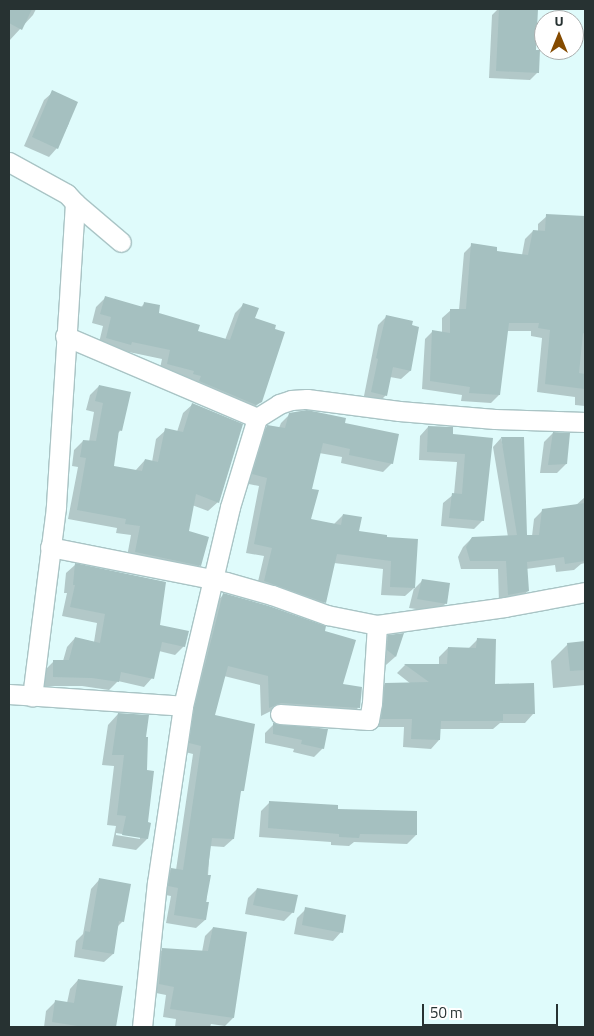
<!DOCTYPE html>
<html>
<head>
<meta charset="utf-8">
<style>
  body { margin:0 }
  #map { position:relative; width:594px; height:1036px; overflow:hidden; background:#dffbfb; font-family:"Titillium Web",sans-serif }
  div>[style] { position:absolute }
  [style*='--x'] { left:calc(var(--x)*1px); top:calc(var(--y)*1px); width:calc(var(--w)*1px); rotate:calc(var(--a)*1deg) }
  .shadow>* { inset:0; background:#0003 }
  .building>* { inset:0; background:#a5c0c0 }
  .roads { filter:drop-shadow(1px 0 #a9c4c5) drop-shadow(-1px 0 #a9c4c5) drop-shadow(0 1px #a9c4c5) drop-shadow(0 -1px #a9c4c5) }
  .minor>* { height:19px; margin:-9.5px; padding:0 9.5px; transform-origin:9.5px; border-radius:9.5px; background:#fff }
  span { translate:-50% -50%; white-space:nowrap; text-align:center; line-height:1.15; -webkit-text-stroke:5px #fff; paint-order:stroke }
  .frame { position:absolute; inset:0; border:10px solid #273232; pointer-events:none }
  .north { position:absolute; left:534px; top:10px; width:50px; height:50px; box-sizing:border-box; background:#fff; border:1px solid #a9adad; border-radius:50%; rotate:0deg; font-size:14px; font-weight:700; line-height:20px; text-align:center; color:#273232 }
  .north::after { content:''; display:block; margin:auto; width:18px; height:22px; background:#854b00; clip-path:polygon(50% 0,100% 100%,50% 72%,0 100%) }
  .scale { position:absolute; left:422px; top:1004px; width:136px; height:22px; box-sizing:border-box; border:2px solid #273232; border-top:0; padding-left:6px; font-size:15px; line-height:18px; white-space:nowrap; color:#273232; -webkit-text-stroke:4px #fff; paint-order:stroke }
</style>
</head>
<body>
<div id="map">
  <div class="shadow">
    <div style="clip-path:polygon(9px 9px,36px 9px,33px 15px,9px 41px)"></div>
    <div style="clip-path:polygon(498px 9px,537px 10px,535px 51px,538px 72px,530px 80px,489px 78px,492px 15px)"></div>
    <div style="clip-path:polygon(53px 92px,69px 123px,57px 148px,49px 157px,24px 146px,44px 100px)"></div>
    <div style="clip-path:polygon(547px 216px,585px 217px,585px 406px,575px 405px,575px 397px,537px 392px,542px 338px,531px 336px,531px 331px,507px 331px,499px 395px,491px 403px,461px 401px,462px 395px,422px 389px,425px 339px,433px 331px,442px 333px,442px 318px,451px 310px,459px 310px,464px 253px,472px 245px,495px 252px,522px 255px,525px 239px,533px 231px,538px 232px,538px 224px)"></div>
    <div style="clip-path:polygon(105px 298px,140px 308px,145px 303px,157px 314px,197px 332px,225px 340px,235px 313px,244px 304px,253px 319px,261px 401px,252px 410px,159px 373px,162px 359px,124px 351px,121px 353px,98px 347px,103px 326px,92px 323px,96px 307px)"></div>
    <div style="clip-path:polygon(387px 316px,411px 326px,410px 371px,401px 379px,390px 377px,386px 395px,377px 404px,363px 401px,378px 325px)"></div>
    <div style="clip-path:polygon(99px 386px,121px 430px,117px 434px,112px 467px,135px 471px,145px 460px,152px 462px,156px 439px,166px 430px,177px 432px,183px 413px,193px 404px,218px 502px,208px 511px,192px 505px,187px 532px,200px 565px,191px 574px,126px 562px,131px 535px,116px 533px,117px 528px,68px 519px,78px 467px,72px 466px,74px 450px,83px 441px,89px 442px,94px 412px,86px 410px,90px 395px)"></div>
    <div style="clip-path:polygon(290px 414px,343px 424px,392px 463px,383px 472px,341px 463px,342px 457px,319px 453px,310px 490px,309px 520px,334px 524px,343px 515px,358px 532px,386px 539px,416px 540px,414px 589px,422px 581px,446px 603px,437px 612px,409px 608px,414px 588px,405px 596px,381px 595px,383px 569px,334px 563px,325px 602px,316px 611px,256px 590px,264px 556px,246px 553px,259px 486px,244px 483px,258px 435px,267px 427px,279px 428px,281px 423px)"></div>
    <div style="clip-path:polygon(428px 427px,451px 435px,491px 439px,483px 520px,474px 529px,441px 526px,443px 503px,454px 494px,457px 462px,419px 460px,420px 436px)"></div>
    <div style="clip-path:polygon(553px 433px,566px 464px,557px 473px,540px 473px,544px 442px)"></div>
    <div style="clip-path:polygon(501px 438px,526px 536px,532px 536px,534px 519px,543px 510px,575px 506px,585px 497px,585px 563px,581px 564px,574px 570px,556px 572px,555px 565px,526px 569px,528px 591px,519px 599px,499px 603px,498px 569px,461px 569px,458px 557px,463px 547px,472px 538px,508px 537px,493px 447px)"></div>
    <div style="clip-path:polygon(75px 565px,184px 646px,175px 655px,159px 651px,152px 678px,144px 687px,118px 681px,109px 690px,82px 686px,44px 686px,45px 670px,54px 661px,63px 661px,67px 647px,75px 638px,94px 642px,97px 623px,62px 616px,67px 593px,64px 593px,66px 573px)"></div>
    <div style="clip-path:polygon(224px 594px,324px 631px,342px 684px,358px 708px,350px 716px,271px 711px,261px 716px,260px 685px,224px 676px,213px 716px,242px 790px,239px 794px,233px 839px,224px 847px,210px 846px,205px 920px,196px 928px,166px 923px,171px 896px,160px 894px,162px 878px,171px 869px,176px 870px,193px 754px,181px 751px,215px 603px)"></div>
    <div style="clip-path:polygon(402px 634px,395px 657px,386px 665px,378px 659px,379px 645px,388px 636px)"></div>
    <div style="clip-path:polygon(477px 640px,493px 685px,533px 714px,525px 723px,500px 723px,493px 729px,440px 729px,439px 740px,431px 749px,403px 747px,404px 727px,373px 727px,376px 693px,385px 684px,411px 684px,397px 673px,405px 665px,439px 665px,439px 657px,448px 648px,468px 649px)"></div>
    <div style="clip-path:polygon(585px 643px,585px 685px,553px 688px,551px 661px,568px 644px)"></div>
    <div style="clip-path:polygon(evenodd,118px 714px,146px 823px,147px 839px,136px 850px,112px 846px,116px 826px,107px 825px,114px 766px,102px 765px,108px 725px,118px 714px,116px 833px,140px 837px,140px 839px,116px 835px,116px 833px)"></div>
    <div style="clip-path:polygon(274px 724px,323px 748px,314px 757px,293px 752px,294px 749px,265px 743px,265px 733px)"></div>
    <div style="clip-path:polygon(270px 802px,336px 810px,416px 835px,407px 844px,354px 842px,349px 846px,331px 845px,331px 842px,259px 837px,261px 811px)"></div>
    <div style="clip-path:polygon(99px 880px,123px 921px,117px 927px,113px 954px,104px 962px,74px 957px,76px 941px,83px 934px,91px 889px)"></div>
    <div style="clip-path:polygon(257px 889px,293px 912px,284px 921px,245px 914px,248px 898px)"></div>
    <div style="clip-path:polygon(306px 909px,341px 932px,333px 941px,294px 934px,297px 918px)"></div>
    <div style="clip-path:polygon(213px 928px,233px 1018px,225px 1026px,211px 1024px,210px 1027px,175px 1027px,176px 1019px,163px 1017px,166px 995px,151px 992px,155px 957px,163px 949px,202px 952px,205px 936px)"></div>
    <div style="clip-path:polygon(78px 980px,121px 987px,115px 1027px,44px 1027px,46px 1011px,55px 1002px,67px 1003px,70px 989px)"></div>
  </div>
  <div class="building">
    <div style="clip-path:polygon(9px 9px,32px 9px,22px 30px,9px 23px)"></div>
    <div style="clip-path:polygon(499px 9px,538px 9px,536px 50px,540px 50px,539px 73px,496px 71px)"></div>
    <div style="clip-path:polygon(52px 90px,78px 102px,58px 149px,32px 137px)"></div>
    <div style="clip-path:polygon(546px 214px,585px 216px,585px 334px,583px 333px,579px 373px,585px 374px,585px 389px,545px 384px,550px 330px,538px 328px,539px 323px,509px 323px,500px 395px,469px 393px,470px 387px,430px 381px,432px 330px,450px 333px,450px 309px,466px 309px,471px 243px,497px 247px,497px 251px,528px 255px,533px 230px,545px 231px)"></div>
    <div style="clip-path:polygon(105px 296px,143px 307px,144px 302px,160px 305px,159px 313px,200px 325px,198px 331px,230px 340px,243px 303px,259px 308px,255px 318px,276px 325px,275px 329px,285px 332px,262px 402px,256px 405px,199px 381px,201px 376px,193px 374px,194px 371px,167px 364px,170px 350px,132px 342px,131px 345px,106px 338px,111px 317px,100px 314px)"></div>
    <div style="clip-path:polygon(386px 315px,413px 321px,412px 325px,419px 327px,411px 371px,393px 367px,387px 396px,371px 392px,378px 359px,376px 358px)"></div>
    <div style="clip-path:polygon(99px 385px,131px 392px,122px 431px,119px 430px,114px 466px,142px 471px,145px 459px,158px 462px,165px 428px,183px 432px,192px 403px,243px 424px,219px 503px,196px 494px,189px 531px,209px 537px,201px 566px,135px 552px,140px 526px,125px 524px,126px 519px,77px 510px,86px 458px,80px 457px,83px 440px,96px 441px,103px 403px,95px 401px)"></div>
    <div style="clip-path:polygon(307px 410px,346px 418px,345px 423px,399px 434px,393px 464px,349px 455px,350px 449px,323px 443px,312px 489px,319px 490px,311px 519px,341px 525px,343px 514px,362px 517px,359px 531px,387px 535px,387px 537px,418px 539px,415px 588px,390px 587px,391px 561px,337px 554px,326px 603px,264px 581px,272px 548px,254px 544px,267px 478px,252px 474px,267px 425px,285px 428px,289px 413px)"></div>
    <div style="clip-path:polygon(428px 426px,453px 427px,453px 434px,493px 438px,484px 521px,449px 518px,452px 493px,462px 494px,465px 454px,427px 452px)"></div>
    <div style="clip-path:polygon(553px 432px,570px 433px,567px 464px,548px 465px)"></div>
    <div style="clip-path:polygon(501px 437px,524px 437px,527px 535px,539px 535px,542px 509px,585px 503px,585px 561px,565px 564px,564px 557px,527px 562px,529px 591px,508px 595px,506px 561px,470px 561px,466px 547px,472px 537px,517px 535px)"></div>
    <div style="clip-path:polygon(75px 563px,166px 582px,160px 625px,189px 631px,185px 647px,162px 642px,154px 679px,121px 672px,119px 682px,92px 678px,53px 677px,53px 660px,69px 660px,75px 637px,100px 643px,105px 614px,70px 607px,75px 585px,73px 585px)"></div>
    <div style="clip-path:polygon(422px 579px,450px 583px,447px 604px,417px 599px)"></div>
    <div style="clip-path:polygon(223px 593px,269px 606px,326px 626px,325px 631px,356px 640px,343px 684px,362px 687px,360px 708px,281px 703px,269px 708px,268px 676px,228px 666px,215px 715px,255px 724px,244px 791px,241px 791px,234px 839px,212px 838px,207px 875px,211px 875px,206px 902px,209px 902px,206px 920px,174px 915px,178px 888px,168px 886px,171px 868px,183px 870px,201px 746px,189px 743px,194px 708px)"></div>
    <div style="clip-path:polygon(404px 633px,396px 657px,387px 650px,388px 635px)"></div>
    <div style="clip-path:polygon(477px 638px,496px 639px,495px 684px,534px 683px,535px 714px,503px 714px,503px 721px,441px 721px,440px 740px,411px 739px,412px 719px,381px 719px,385px 683px,429px 682px,404px 664px,447px 664px,448px 647px,476px 648px)"></div>
    <div style="clip-path:polygon(585px 641px,585px 670px,570px 671px,567px 643px)"></div>
    <div style="clip-path:polygon(118px 713px,149px 715px,146px 737px,148px 737px,147px 770px,154px 771px,148px 822px,151px 823px,148px 839px,122px 835px,126px 816px,117px 815px,124px 755px,112px 755px)"></div>
    <div style="clip-path:polygon(273px 723px,328px 729px,324px 749px,301px 744px,302px 740px,273px 734px)"></div>
    <div style="clip-path:polygon(269px 801px,338px 805px,338px 809px,417px 811px,417px 835px,360px 834px,359px 838px,339px 837px,339px 834px,268px 828px)"></div>
    <div style="clip-path:polygon(99px 878px,131px 884px,124px 922px,119px 921px,114px 954px,82px 949px,85px 931px,90px 932px)"></div>
    <div style="clip-path:polygon(257px 888px,298px 895px,294px 913px,253px 905px)"></div>
    <div style="clip-path:polygon(305px 907px,346px 915px,343px 933px,302px 925px)"></div>
    <div style="clip-path:polygon(213px 927px,247px 932px,234px 1018px,170px 1009px,174px 987px,159px 984px,162px 948px,208px 951px)"></div>
    <div style="clip-path:polygon(78px 979px,123px 986px,116px 1027px,84px 1027px,52px 1022px,55px 1000px,74px 1003px)"></div>
  </div>
  <div class="roads">
    <div class="minor">
      <div style="--x:9;--y:162;--w:66;--a:28.9"></div>
      <div style="--x:67;--y:194;--w:12;--a:48"></div>
      <div style="--x:75;--y:203;--w:305;--a:93.6"></div>
      <div style="--x:56;--y:507;--w:191;--a:97.2"></div>
      <div style="--x:75;--y:203;--w:60;--a:40.3"></div>
      <div style="--x:65;--y:336;--w:209;--a:23.1"></div>
      <div style="--x:257;--y:418;--w:26;--a:-32"></div>
      <div style="--x:279;--y:404;--w:13;--a:-18"></div>
      <div style="--x:291;--y:400;--w:16;--a:-4"></div>
      <div style="--x:307;--y:399;--w:93;--a:7.4"></div>
      <div style="--x:399;--y:411;--w:96;--a:4.8"></div>
      <div style="--x:495;--y:419;--w:90;--a:1.9"></div>
      <div style="--x:50;--y:547;--w:179;--a:11.2"></div>
      <div style="--x:226;--y:582;--w:48;--a:15.8"></div>
      <div style="--x:272;--y:595;--w:59;--a:20"></div>
      <div style="--x:327;--y:615;--w:51;--a:11.3"></div>
      <div style="--x:377;--y:625;--w:129;--a:-8"></div>
      <div style="--x:505;--y:607;--w:81;--a:-10.6"></div>
      <div style="--x:9;--y:694;--w:174;--a:3.9"></div>
      <div style="--x:280;--y:714;--w:89;--a:3.9"></div>
      <div style="--x:369;--y:720;--w:17;--a:-80"></div>
      <div style="--x:372;--y:703;--w:78;--a:-86.3"></div>
      <div style="--x:142;--y:1027;--w:145;--a:-84.1"></div>
      <div style="--x:157;--y:883;--w:179;--a:-81.6"></div>
      <div style="--x:183;--y:706;--w:204;--a:-76.7"></div>
      <div style="--x:230;--y:507;--w:93;--a:-73.1"></div>
    </div>
  </div>
  <div class="frame"></div>
  <div class="north">U</div>
  <div class="scale">50 m</div>
</div>
</body>
</html>
